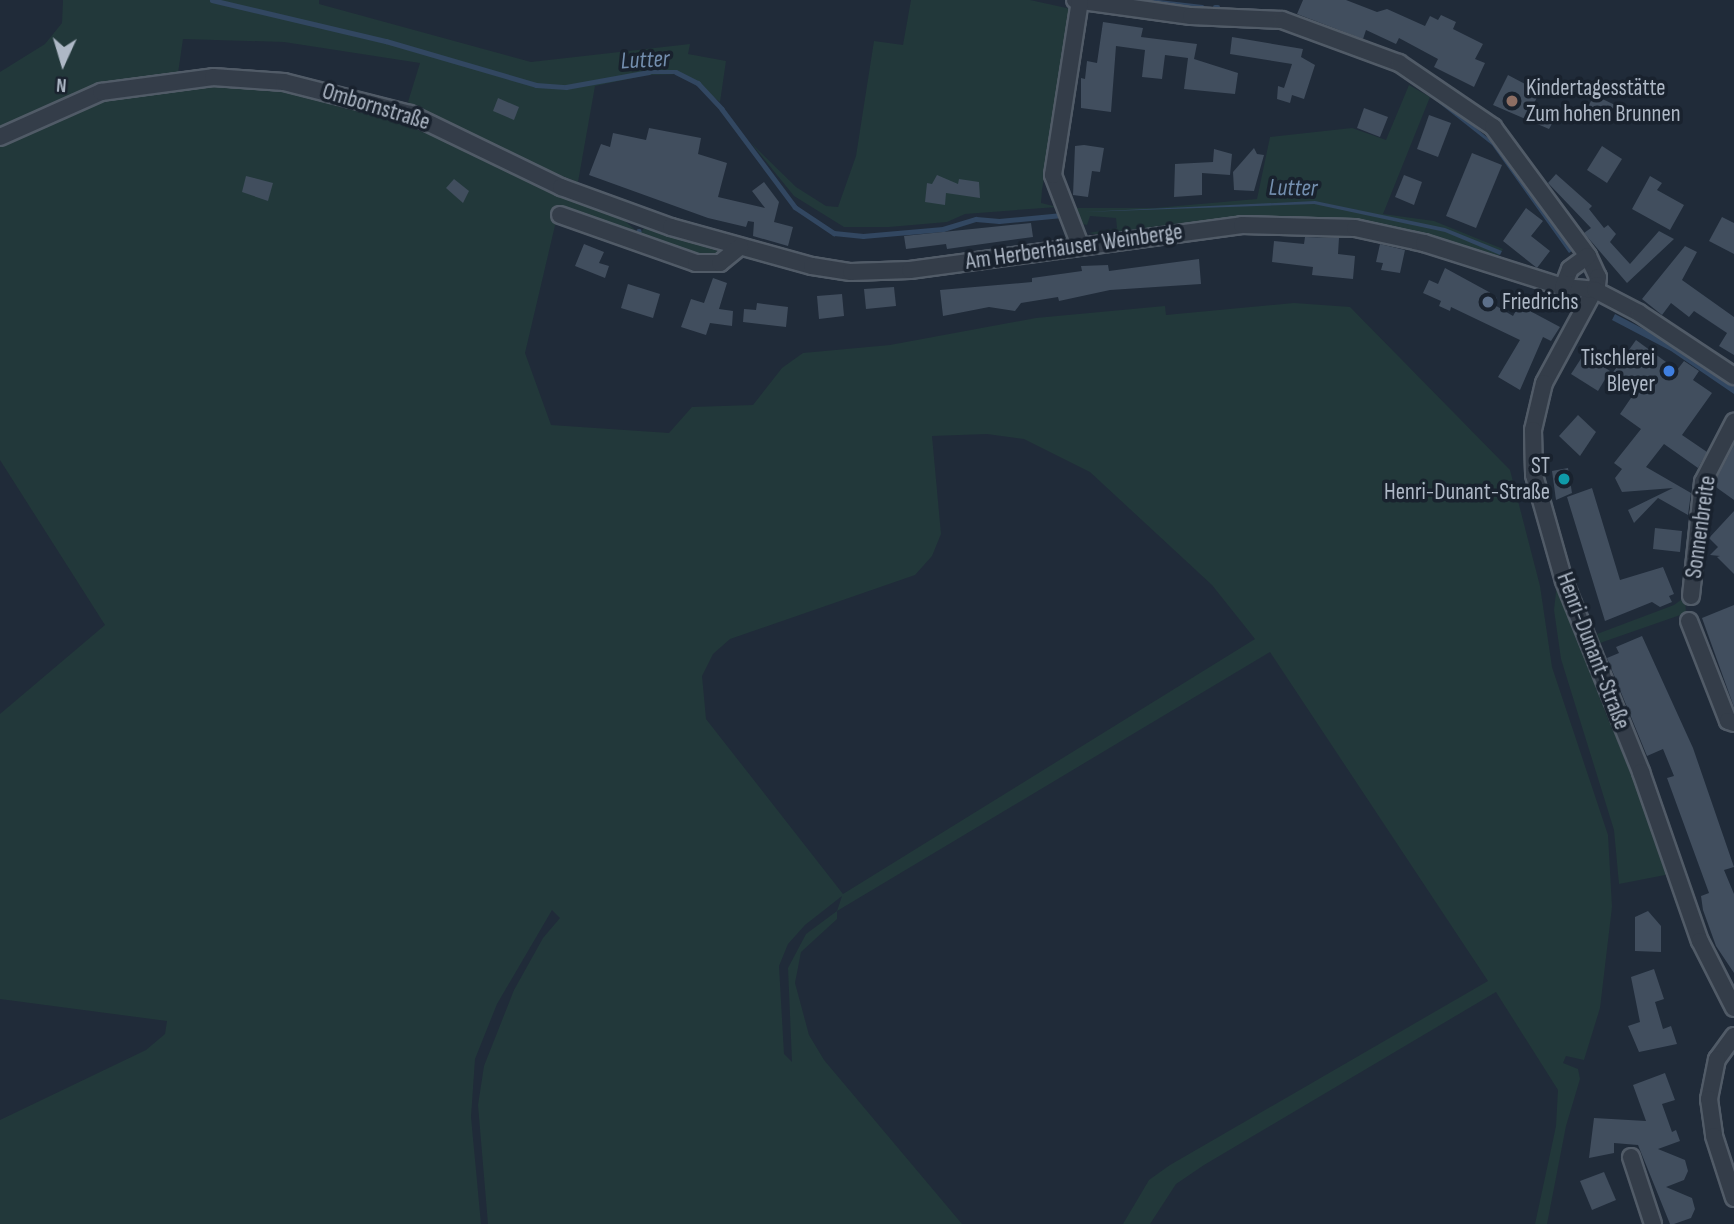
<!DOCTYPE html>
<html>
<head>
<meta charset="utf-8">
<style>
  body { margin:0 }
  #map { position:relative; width:1734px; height:1224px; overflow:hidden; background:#202b39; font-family:"Sofia Sans Condensed",sans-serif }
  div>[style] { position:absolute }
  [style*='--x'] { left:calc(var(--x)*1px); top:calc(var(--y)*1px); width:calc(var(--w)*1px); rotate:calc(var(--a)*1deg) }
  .green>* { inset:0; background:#22383a }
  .water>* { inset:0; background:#324761 }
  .stream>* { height:4.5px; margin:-2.25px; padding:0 2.25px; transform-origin:2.25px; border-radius:2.25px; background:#324761 }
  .building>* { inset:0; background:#414e5e }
  .roads { filter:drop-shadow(2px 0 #515b67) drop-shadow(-2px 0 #515b67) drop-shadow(0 2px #515b67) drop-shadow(0 -2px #515b67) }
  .street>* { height:16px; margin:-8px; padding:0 8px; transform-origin:8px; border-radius:8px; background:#343d49 }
  .dots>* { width:19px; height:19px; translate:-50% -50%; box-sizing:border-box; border:4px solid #19222e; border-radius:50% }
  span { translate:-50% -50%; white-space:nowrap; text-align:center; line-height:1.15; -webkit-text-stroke:7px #19222e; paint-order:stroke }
  .poi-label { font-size:23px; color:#aeb8c6 }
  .left { translate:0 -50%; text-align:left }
  .right { translate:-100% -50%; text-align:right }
  .street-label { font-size:23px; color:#aeb8c6 }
  .water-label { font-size:24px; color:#748faf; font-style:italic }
  .north { position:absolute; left:28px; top:28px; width:70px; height:70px; -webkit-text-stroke:5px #19222e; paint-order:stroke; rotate:184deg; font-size:19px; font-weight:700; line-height:28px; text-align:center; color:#aeb8c6 }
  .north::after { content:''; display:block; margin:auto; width:24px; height:32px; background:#aeb8c6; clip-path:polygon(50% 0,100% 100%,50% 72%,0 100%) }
</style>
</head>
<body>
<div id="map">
  <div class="green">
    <div style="clip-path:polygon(evenodd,63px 0,319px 0,319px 4px,531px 62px,690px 44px,688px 54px,726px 61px,720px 102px,684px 74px,647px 75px,595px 86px,578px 182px,532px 165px,408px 102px,420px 63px,284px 42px,183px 39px,176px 87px,233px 85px,295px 90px,335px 100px,444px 138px,534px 185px,618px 215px,640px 234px,644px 228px,724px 253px,714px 260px,557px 217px,525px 353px,551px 425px,669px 433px,692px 407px,753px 405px,782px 368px,803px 353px,890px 345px,1036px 318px,1165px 306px,1166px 315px,1294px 303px,1350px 307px,1510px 470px,1540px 586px,1552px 667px,1608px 835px,1612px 907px,1600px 1008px,1584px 1060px,1566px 1056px,1563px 1063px,1578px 1069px,1580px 1079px,1566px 1126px,1547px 1224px,1535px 1224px,1556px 1126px,1558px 1090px,1496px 992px,1204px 1165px,1176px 1184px,1150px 1224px,1123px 1224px,1149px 1180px,1170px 1165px,1488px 981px,1270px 652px,837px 911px,837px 919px,801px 952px,795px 983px,809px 1035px,824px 1060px,962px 1224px,488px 1224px,478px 1105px,484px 1066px,514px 990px,543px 938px,560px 918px,552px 910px,497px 1004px,475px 1059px,471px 1117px,481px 1224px,0 1224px,0 1120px,146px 1050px,165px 1034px,167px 1021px,0 999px,0 714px,105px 625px,0 460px,0 72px,45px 44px,62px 23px,63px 0,987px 434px,1024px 439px,1090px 472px,1212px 585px,1255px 639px,843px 894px,706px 719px,702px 676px,713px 654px,730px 639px,915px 575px,932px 556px,941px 534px,932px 436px,987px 434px,63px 0,842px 896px,837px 911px,806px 934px,788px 968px,792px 1062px,784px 1054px,779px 966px,788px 944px,805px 925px,842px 896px)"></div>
    <div style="clip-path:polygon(911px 0,1030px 0,1071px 9px,1042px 190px,1041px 203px,1057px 207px,965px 214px,947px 222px,889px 227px,844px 227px,794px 196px,751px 143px,796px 187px,826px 206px,838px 207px,856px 156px,874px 41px,903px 45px)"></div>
    <div style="clip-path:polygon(1409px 85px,1430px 97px,1383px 214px,1434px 221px,1503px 249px,1496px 260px,1337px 221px,1268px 218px,1201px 225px,1200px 221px,1099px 235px,1089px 233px,1117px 228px,1116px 218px,1090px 216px,1087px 225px,1078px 223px,1074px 208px,1155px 208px,1257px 199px,1270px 137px,1352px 128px,1386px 140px)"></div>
    <div style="clip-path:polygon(1557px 583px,1646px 803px,1669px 872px,1665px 875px,1619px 884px,1614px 830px,1561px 659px,1554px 610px)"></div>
    <div style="clip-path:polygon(1685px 597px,1686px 613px,1600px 643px,1597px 634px,1674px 605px)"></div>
  </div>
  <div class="water">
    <div style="clip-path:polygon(1411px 81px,1440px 98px,1494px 143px,1572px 251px,1569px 253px,1492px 145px)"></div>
    <div style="clip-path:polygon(1315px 201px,1445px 228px,1502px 251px,1500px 255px,1445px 232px,1314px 204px,1083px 212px)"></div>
    <div style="clip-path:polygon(1615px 314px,1680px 348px,1734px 385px,1734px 394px,1671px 351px,1612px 320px)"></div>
  </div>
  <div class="stream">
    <div style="--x:212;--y:0;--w:179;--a:13.3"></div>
    <div style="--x:386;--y:41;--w:156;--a:16.3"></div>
    <div style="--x:536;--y:85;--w:30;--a:4"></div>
    <div style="--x:566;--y:87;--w:84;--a:-10.2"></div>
    <div style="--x:649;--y:72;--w:27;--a:0"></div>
    <div style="--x:676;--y:72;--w:25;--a:27"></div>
    <div style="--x:698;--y:83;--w:35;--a:47"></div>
    <div style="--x:722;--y:109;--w:122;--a:53.3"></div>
    <div style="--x:795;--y:207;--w:47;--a:33.7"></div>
    <div style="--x:834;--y:233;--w:29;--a:6"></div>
    <div style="--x:863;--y:236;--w:80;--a:-5"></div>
    <div style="--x:943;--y:229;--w:34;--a:-17"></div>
    <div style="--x:976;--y:219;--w:23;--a:5"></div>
    <div style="--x:999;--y:221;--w:63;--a:-5.4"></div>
    <div style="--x:1141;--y:0;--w:61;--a:6.5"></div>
    <div style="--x:1215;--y:7;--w:3;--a:0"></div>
    <div style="--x:639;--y:231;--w:1;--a:90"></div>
  </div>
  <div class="building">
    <div style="clip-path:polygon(1303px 0,1346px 0,1377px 12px,1387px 9px,1425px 26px,1430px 16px,1438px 20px,1441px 15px,1456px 22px,1453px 29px,1483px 44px,1475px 59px,1485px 63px,1474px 87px,1434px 67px,1438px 59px,1399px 38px,1396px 44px,1366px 30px,1363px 39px,1297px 14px)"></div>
    <div style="clip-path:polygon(1103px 22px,1143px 28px,1141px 37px,1197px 44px,1194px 59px,1238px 73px,1235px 94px,1184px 89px,1188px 58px,1165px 55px,1162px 79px,1142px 77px,1145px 50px,1116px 46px,1111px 112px,1081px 108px,1081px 78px,1085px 79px,1087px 61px,1097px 63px)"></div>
    <div style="clip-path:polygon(1232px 37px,1303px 49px,1301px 57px,1315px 65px,1304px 99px,1292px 95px,1290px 103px,1277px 99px,1278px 86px,1284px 88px,1292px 64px,1230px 54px)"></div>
    <div style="clip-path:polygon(1508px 75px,1540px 92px,1534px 103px,1556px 117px,1549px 129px,1493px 105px)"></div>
    <div style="clip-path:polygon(1594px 95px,1615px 105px,1605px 123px,1585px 113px)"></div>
    <div style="clip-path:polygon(498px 98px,519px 107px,514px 120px,493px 111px)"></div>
    <div style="clip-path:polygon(1364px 108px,1388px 117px,1380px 137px,1357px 128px)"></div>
    <div style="clip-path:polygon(1429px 115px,1451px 123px,1438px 157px,1417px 149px)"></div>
    <div style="clip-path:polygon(649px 128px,701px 138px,698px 154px,727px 163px,718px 197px,765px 208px,752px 191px,764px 182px,779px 202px,774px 222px,793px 227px,788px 246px,753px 236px,754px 222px,748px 221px,746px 227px,708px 218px,589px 175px,601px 144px,610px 147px,613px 133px,646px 140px)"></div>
    <div style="clip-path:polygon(1084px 145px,1104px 148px,1100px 172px,1092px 171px,1088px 197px,1073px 195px,1075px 146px)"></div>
    <div style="clip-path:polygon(1602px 146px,1622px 159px,1607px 183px,1587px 170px)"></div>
    <div style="clip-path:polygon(1254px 148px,1257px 154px,1264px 155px,1254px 191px,1234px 190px,1233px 172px)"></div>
    <div style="clip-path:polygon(1214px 149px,1232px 154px,1230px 175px,1202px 173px,1202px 195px,1174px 197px,1175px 164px,1213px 162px)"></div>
    <div style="clip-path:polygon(1472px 153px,1502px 165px,1476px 228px,1446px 216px)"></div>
    <div style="clip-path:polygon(1556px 174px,1592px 206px,1589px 209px,1604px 228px,1608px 225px,1616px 234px,1610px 242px,1630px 264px,1659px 231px,1674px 239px,1627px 283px,1584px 233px,1591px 228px,1548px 183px)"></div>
    <div style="clip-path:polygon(937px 175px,958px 184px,959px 179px,979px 182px,980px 198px,946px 193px,945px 205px,925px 202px,927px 183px,932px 184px)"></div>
    <div style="clip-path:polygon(1404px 175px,1422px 182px,1414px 205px,1395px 197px)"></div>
    <div style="clip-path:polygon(246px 176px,273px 183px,268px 201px,242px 192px)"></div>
    <div style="clip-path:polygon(1650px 176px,1662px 183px,1657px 190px,1684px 205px,1670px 230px,1632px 209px)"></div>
    <div style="clip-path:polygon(454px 179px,469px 191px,463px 203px,446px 188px)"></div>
    <div style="clip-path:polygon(1526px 208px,1543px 221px,1531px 236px,1550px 251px,1537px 268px,1503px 241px)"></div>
    <div style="clip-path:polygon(1722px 217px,1734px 223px,1734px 254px,1709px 241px)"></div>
    <div style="clip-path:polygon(1031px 223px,1033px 237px,947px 249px,946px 244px,906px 249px,904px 236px)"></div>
    <div style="clip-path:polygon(1305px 237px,1339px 238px,1338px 254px,1355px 256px,1353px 279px,1312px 275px,1313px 267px,1272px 262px,1274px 241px,1304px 244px)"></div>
    <div style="clip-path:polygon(584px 244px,604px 252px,599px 263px,609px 266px,605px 278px,575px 266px)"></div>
    <div style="clip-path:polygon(1380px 244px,1405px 250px,1400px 273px,1381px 270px,1383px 263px,1376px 262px)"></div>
    <div style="clip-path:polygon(1685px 246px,1697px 252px,1682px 280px,1734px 317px,1734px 355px,1719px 346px,1727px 333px,1694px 311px,1689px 317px,1671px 303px,1662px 315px,1642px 299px)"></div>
    <div style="clip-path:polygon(1199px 259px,1201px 284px,1110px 290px,1059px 301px,1058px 297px,1021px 303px,1015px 311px,989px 307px,943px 316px,940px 290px,1032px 282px,1032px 278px,1082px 271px,1081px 266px,1108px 265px,1109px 271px)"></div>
    <div style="clip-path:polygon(1445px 268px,1489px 292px,1497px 298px,1493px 304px,1513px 316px,1519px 305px,1560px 327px,1551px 341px,1543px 337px,1520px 390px,1498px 377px,1520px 340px,1451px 307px,1450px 311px,1439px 306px,1441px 301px,1423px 293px,1429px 280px,1438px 284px)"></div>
    <div style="clip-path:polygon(713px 278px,727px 283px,719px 309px,733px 311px,732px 326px,710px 323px,706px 335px,681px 327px,691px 299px,704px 303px)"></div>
    <div style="clip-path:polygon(628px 284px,660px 294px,653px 318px,621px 308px)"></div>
    <div style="clip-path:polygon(894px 287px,896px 306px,866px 309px,864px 289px)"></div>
    <div style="clip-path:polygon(842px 294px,844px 316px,819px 319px,817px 296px)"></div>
    <div style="clip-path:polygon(757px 303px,788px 307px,786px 327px,743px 322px,744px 309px,756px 310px)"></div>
    <div style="clip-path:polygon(1636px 340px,1677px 370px,1684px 361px,1699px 371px,1693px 380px,1712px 393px,1682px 435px,1707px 452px,1698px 468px,1664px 444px,1646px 467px,1691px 493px,1688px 515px,1658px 498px,1634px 523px,1628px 510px,1673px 488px,1622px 492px,1615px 478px,1622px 469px,1614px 463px,1641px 429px,1620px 414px,1633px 395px,1609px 378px)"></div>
    <div style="clip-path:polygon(1584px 354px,1610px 371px,1598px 391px,1571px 374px)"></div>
    <div style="clip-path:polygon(1578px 415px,1596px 432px,1580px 456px,1559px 436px)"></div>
    <div style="clip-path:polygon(1734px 445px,1734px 500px,1713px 485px)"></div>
    <div style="clip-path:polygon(1568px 468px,1572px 493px,1556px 500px,1552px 471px)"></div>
    <div style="clip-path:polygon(1592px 488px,1620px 580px,1663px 567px,1674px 594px,1669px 596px,1672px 602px,1660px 607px,1652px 602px,1605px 621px,1567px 497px)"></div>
    <div style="clip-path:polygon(1734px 511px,1734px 574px,1717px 557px,1720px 556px,1710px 555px,1718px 547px,1709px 538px)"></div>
    <div style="clip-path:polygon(1655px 528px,1682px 531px,1680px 552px,1653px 549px)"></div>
    <div style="clip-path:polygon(1734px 605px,1734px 707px,1702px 618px)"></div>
    <div style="clip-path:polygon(1642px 636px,1693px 748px,1734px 867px,1724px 870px,1734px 894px,1734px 973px,1716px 946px,1703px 910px,1701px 896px,1709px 893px,1667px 778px,1674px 776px,1663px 749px,1647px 756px,1607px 658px,1619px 653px,1616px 647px)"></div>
    <div style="clip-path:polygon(1648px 911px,1661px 926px,1661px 952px,1635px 951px,1635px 917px)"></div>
    <div style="clip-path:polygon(1654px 969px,1664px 999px,1655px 1002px,1663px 1029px,1671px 1026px,1677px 1044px,1639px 1052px,1628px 1026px,1640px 1022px,1631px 977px)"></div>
    <div style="clip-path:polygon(1665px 1073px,1675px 1100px,1662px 1104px,1672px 1132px,1676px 1130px,1680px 1141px,1658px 1149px,1685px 1160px,1688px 1171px,1684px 1180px,1666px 1187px,1692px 1198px,1695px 1209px,1691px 1218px,1674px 1224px,1670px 1224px,1638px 1145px,1614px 1143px,1614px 1153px,1589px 1158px,1594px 1118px,1646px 1121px,1633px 1085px)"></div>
    <div style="clip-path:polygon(1604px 1172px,1616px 1200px,1592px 1210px,1580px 1181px)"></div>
  </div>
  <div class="roads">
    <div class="street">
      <div style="--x:1075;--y:0;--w:117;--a:7.9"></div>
      <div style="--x:1191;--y:16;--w:91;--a:2.5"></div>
      <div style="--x:1282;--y:20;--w:125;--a:20.2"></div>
      <div style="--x:1399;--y:63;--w:114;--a:34.2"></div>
      <div style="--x:1493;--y:127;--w:160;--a:53.6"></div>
      <div style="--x:1588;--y:256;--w:23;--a:65"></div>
      <div style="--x:1598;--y:277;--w:8;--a:97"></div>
      <div style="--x:1597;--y:285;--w:111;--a:118.4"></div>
      <div style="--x:1544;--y:383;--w:48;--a:103.2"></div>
      <div style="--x:1533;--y:430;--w:45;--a:88.7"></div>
      <div style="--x:1534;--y:475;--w:110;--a:74.2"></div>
      <div style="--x:1564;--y:581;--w:206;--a:68"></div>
      <div style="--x:1641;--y:772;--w:179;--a:70.8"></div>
      <div style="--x:1700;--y:941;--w:75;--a:63.1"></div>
      <div style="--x:0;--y:137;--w:111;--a:-24"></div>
      <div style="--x:101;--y:92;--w:113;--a:-7.6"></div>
      <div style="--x:213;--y:77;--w:71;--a:4"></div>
      <div style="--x:284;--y:82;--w:130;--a:14.3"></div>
      <div style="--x:410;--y:114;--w:168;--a:25.8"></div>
      <div style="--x:561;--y:187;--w:117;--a:20"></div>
      <div style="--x:671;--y:227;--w:146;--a:15.5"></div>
      <div style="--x:812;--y:266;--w:39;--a:9"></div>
      <div style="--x:851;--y:272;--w:59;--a:-1.9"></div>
      <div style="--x:910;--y:270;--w:335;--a:-7.7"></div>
      <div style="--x:1242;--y:225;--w:113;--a:1.5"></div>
      <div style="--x:1355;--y:228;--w:71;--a:12.3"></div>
      <div style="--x:1424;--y:243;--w:146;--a:17.6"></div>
      <div style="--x:1563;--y:287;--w:32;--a:5"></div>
      <div style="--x:1595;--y:290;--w:50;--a:27.6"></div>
      <div style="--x:1639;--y:313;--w:114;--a:33.6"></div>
      <div style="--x:560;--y:215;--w:144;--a:19.4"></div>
      <div style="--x:696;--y:263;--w:24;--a:0"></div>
      <div style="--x:720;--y:263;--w:26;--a:-39"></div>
      <div style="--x:1080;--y:245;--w:75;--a:-111.1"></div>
      <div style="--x:1053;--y:175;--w:176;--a:-81.2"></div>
      <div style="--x:1563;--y:287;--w:19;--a:-69"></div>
      <div style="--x:1570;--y:269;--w:22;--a:-36"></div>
      <div style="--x:1691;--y:596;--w:115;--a:-84"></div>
      <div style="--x:1703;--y:482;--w:68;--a:-62.7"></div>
      <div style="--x:1689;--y:621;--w:107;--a:68.7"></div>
      <div style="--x:1728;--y:721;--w:6;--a:18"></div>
      <div style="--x:1734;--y:1036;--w:29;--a:126"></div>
      <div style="--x:1717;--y:1059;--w:41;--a:101.3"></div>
      <div style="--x:1709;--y:1099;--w:37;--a:82"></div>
      <div style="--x:1714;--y:1136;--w:65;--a:72.1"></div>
      <div style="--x:1631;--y:1157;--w:71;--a:71.8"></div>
    </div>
  </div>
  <div class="dots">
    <div style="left:1512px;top:101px;background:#8d6e63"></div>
    <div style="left:1488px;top:302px;background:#5c6f8a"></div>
    <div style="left:1669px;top:371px;background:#3f7fe0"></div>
    <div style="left:1564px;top:479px;background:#0f9aa8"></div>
  </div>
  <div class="poi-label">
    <span class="left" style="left:1526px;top:101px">Kindertagesstätte<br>Zum hohen Brunnen</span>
    <span class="left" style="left:1502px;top:302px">Friedrichs</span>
    <span class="right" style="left:1655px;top:371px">Tischlerei<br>Bleyer</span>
    <span class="right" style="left:1550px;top:479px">ST<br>Henri-Dunant-Straße</span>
  </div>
  <div class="street-label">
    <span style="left:376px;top:107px;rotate:17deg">Ombornstraße</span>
    <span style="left:1074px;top:247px;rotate:-8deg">Am Herberhäuser Weinberge</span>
    <span style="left:1701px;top:527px;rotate:-82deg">Sonnenbreite</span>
    <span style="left:1593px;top:651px;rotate:69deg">Henri-Dunant-Straße</span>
  </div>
  <div class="water-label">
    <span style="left:645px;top:60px;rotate:-3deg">Lutter</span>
    <span style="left:1293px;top:188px;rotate:1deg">Lutter</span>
  </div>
  <div class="north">N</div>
</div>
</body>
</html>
